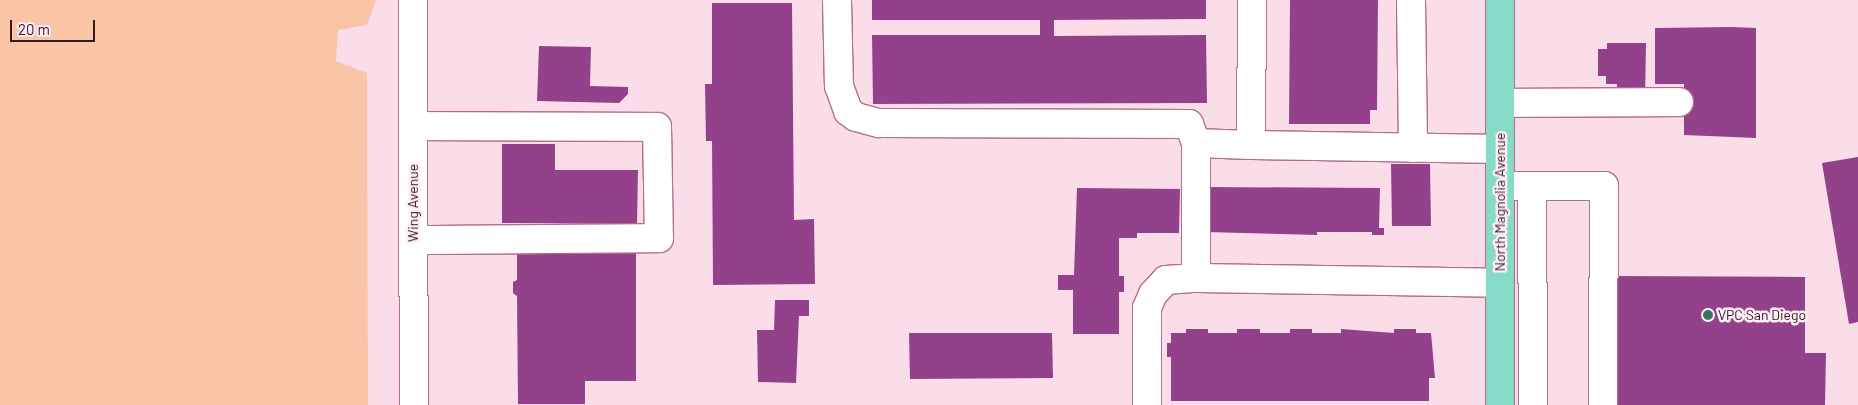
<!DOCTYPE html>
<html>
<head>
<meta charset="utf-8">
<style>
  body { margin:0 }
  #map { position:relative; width:1858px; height:405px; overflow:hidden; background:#fbdce9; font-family:Barlow,sans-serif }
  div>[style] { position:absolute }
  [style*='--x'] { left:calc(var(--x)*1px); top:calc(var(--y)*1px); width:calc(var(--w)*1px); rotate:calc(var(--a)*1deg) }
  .green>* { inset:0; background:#fac5a7 }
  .building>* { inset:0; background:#94418b }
  .roads { filter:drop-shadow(1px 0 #b26e8d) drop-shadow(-1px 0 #b26e8d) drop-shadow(0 1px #b26e8d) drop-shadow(0 -1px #b26e8d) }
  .minor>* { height:28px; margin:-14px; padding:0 14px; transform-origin:14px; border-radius:14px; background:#fff }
  .major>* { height:28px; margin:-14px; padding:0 14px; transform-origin:14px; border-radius:14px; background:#85dbc5 }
  .dots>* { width:14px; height:14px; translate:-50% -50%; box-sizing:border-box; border:2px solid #feeef5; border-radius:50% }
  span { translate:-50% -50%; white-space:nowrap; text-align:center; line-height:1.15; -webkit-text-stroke:5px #feeef5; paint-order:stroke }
  .street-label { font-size:14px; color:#331824 }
  .poi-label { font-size:14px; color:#331824 }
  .left { translate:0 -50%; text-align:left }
  .scale { position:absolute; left:10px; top:20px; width:85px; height:22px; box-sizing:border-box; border:2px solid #331824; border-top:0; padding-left:6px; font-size:15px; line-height:18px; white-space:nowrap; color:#331824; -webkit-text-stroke:4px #feeef5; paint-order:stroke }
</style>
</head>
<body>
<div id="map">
  <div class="green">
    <div style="clip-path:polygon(0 0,376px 0,367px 25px,338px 30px,336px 61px,367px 73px,368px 405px,0 405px)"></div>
  </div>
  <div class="building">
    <div style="clip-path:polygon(872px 0,1206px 0,1206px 19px,1054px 20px,1054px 36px,1206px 35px,1207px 103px,873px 104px,872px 35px,1040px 35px,1040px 20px,872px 20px)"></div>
    <div style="clip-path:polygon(1290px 0,1378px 0,1377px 110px,1370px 110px,1370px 124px,1289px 124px)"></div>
    <div style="clip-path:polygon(712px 3px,792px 3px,794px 220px,814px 219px,815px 284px,713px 285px,712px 141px,706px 141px,705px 84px,712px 84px)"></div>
    <div style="clip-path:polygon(1732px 27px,1756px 28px,1756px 138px,1684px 135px,1684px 84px,1655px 84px,1655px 28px)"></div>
    <div style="clip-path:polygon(1607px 43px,1646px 43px,1645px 100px,1617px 100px,1617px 84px,1606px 84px,1606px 76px,1598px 76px,1598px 49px,1607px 49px)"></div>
    <div style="clip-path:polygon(539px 46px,591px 47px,590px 86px,628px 87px,628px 94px,619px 103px,537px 101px)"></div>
    <div style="clip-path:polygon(502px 144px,555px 144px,555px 170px,638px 170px,637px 224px,502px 223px)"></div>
    <div style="clip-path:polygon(1858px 157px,1858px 322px,1849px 324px,1822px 163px)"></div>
    <div style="clip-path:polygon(1391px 164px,1430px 164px,1431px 226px,1392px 226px)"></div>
    <div style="clip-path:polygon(1205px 187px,1380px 188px,1379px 228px,1384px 228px,1384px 235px,1372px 235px,1372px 232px,1317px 232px,1317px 235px,1205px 232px)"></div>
    <div style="clip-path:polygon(1077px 188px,1180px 189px,1179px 233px,1137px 233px,1137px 238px,1119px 238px,1119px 276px,1124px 276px,1124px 292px,1119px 292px,1119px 334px,1073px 334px,1073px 290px,1058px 290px,1058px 275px,1074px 275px)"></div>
    <div style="clip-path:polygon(517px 249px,636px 249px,636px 381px,585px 381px,585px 404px,518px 404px,517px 296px,513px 293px,513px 282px,517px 280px)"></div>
    <div style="clip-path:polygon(1612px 276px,1805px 277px,1805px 353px,1826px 353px,1825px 405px,1611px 405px)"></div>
    <div style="clip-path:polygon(775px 300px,809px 300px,809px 316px,799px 316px,796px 383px,758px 382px,757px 330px,774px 330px)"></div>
    <div style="clip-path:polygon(1186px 329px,1208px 329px,1208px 333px,1237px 333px,1237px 329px,1260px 329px,1260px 333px,1290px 333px,1290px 329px,1312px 329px,1312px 333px,1341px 333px,1341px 329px,1394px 333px,1394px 329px,1416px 329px,1416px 333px,1431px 333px,1435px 378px,1429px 378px,1429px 401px,1171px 401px,1171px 357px,1167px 357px,1167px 343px,1171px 343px,1171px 333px,1186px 333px)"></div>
    <div style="clip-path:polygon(909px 333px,1052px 333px,1053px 378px,910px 379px)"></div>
  </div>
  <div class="roads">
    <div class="minor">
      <div style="--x:413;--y:0;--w:405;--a:89.9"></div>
      <div style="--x:837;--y:0;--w:86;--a:88.7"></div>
      <div style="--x:839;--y:86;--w:27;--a:70"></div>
      <div style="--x:848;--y:111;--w:10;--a:37"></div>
      <div style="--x:856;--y:117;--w:24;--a:15"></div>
      <div style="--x:879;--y:123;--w:310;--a:0.2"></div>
      <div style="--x:1189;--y:124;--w:20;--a:70"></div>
      <div style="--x:1252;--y:0;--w:145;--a:90.4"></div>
      <div style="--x:1251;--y:145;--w:249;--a:0.9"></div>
      <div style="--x:1411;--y:0;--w:148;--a:89.2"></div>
      <div style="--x:1500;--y:103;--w:179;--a:-0.3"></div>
      <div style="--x:413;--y:126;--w:244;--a:0.2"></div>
      <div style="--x:657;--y:127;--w:111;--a:89"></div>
      <div style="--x:659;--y:238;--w:245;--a:179.5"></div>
      <div style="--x:1500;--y:186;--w:104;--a:0"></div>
      <div style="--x:1604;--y:186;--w:219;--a:90.3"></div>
      <div style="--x:1532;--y:186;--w:219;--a:89.7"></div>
      <div style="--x:1196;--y:278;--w:135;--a:-90"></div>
      <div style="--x:1196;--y:143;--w:55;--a:2.1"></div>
      <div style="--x:1147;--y:405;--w:97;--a:-90"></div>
      <div style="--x:1147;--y:308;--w:15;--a:-67"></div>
      <div style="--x:1153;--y:294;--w:19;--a:-47"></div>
      <div style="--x:1166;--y:280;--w:30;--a:-4"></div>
      <div style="--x:1196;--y:278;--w:304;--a:0.9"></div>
    </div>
    <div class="major">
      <div style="--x:1500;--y:0;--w:405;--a:90"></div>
    </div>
  </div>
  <div class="dots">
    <div style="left:1708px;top:315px;background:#357462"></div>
  </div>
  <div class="street-label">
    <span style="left:1500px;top:202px;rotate:-90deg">North Magnolia Avenue</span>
    <span style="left:413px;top:203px;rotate:-90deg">Wing Avenue</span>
  </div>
  <div class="poi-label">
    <span class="left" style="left:1718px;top:315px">VPC San Diego</span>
  </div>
  <div class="scale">20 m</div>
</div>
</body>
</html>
